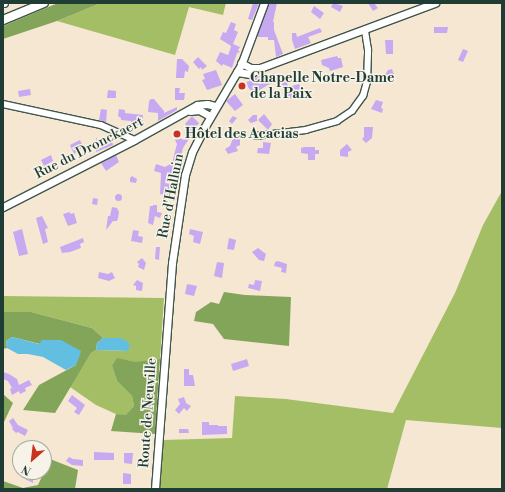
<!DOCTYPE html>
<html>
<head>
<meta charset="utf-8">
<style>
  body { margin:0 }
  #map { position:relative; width:505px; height:492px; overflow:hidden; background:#f5e7d2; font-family:"Libre Bodoni",serif }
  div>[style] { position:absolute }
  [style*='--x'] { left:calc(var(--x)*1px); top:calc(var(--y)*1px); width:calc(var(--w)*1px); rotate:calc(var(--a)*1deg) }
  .green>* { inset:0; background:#a4be65 }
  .forest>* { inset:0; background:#83a55a }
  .water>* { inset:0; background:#63bfe1 }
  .building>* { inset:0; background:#c6a9f1 }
  .round { border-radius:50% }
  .roads { filter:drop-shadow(1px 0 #3f564c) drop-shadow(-1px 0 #3f564c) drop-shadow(0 1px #3f564c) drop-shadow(0 -1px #3f564c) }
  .minor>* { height:5.5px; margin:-2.75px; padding:0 2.75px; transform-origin:2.75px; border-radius:2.75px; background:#fff }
  .major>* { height:7px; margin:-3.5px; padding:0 3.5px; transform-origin:3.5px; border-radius:3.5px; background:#fff }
  .highway>* { height:8px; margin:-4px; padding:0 4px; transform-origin:4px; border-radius:4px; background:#fff }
  .dots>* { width:11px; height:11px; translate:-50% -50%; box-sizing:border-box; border:2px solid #f7f3e8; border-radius:50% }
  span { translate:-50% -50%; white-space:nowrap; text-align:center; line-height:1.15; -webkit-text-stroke:3px #f7f3e8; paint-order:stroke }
  .poi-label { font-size:14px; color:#1f3d34; font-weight:700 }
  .left { translate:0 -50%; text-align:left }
  .street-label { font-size:14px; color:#1f3d34 }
  .frame { position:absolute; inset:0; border:4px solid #1f3d34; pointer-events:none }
  .north { position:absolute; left:12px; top:440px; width:40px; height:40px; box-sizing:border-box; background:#f7f3e8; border:1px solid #a1aaa0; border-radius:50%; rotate:208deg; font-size:11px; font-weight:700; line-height:16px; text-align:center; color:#1f3d34 }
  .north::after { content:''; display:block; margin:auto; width:14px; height:18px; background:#c8321e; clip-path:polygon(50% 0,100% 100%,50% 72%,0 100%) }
</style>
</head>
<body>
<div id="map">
  <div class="green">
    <div style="clip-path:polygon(101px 3px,226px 3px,223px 15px,189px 7px,175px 55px,57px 21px)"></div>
    <div style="clip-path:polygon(502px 191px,502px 428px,406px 420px,387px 489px,159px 489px,163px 440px,232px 438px,235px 396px,286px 399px,393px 413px,455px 293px,483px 225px)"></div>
    <div style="clip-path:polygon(3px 296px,164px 298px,160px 359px,112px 366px,117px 381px,132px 396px,134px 406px,126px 416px,116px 414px,96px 405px,70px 387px,91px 353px,96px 350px,128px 351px,121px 338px,103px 338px,92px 328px,31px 312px,3px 312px)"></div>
  </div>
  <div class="forest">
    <div style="clip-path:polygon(58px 3px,101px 3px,57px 21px,3px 39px,3px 26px)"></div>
    <div style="clip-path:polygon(224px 292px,245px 295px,291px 297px,289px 346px,224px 339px,213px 324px,194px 321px,196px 312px,211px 302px,219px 304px)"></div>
    <div style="clip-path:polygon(3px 312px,31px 312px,92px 328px,103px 338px,97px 343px,96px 350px,91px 353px,55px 413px,23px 410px,39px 385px,76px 365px,40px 344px,12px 337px,6px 341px,7px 348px,3px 349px)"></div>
    <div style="clip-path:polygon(117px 358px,135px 362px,160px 359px,155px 434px,111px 431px,116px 414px,126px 415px,134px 406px,132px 396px,117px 381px,112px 366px)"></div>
    <div style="clip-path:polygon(3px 394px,13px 403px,3px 424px)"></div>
    <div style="clip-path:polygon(50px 459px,78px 470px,75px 489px,3px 489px,3px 481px,23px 488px,38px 485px)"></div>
  </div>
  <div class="water">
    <div style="clip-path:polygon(12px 337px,39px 344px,42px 340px,61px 340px,81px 351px,80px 355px,76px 365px,66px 370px,43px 357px,28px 354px,18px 354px,7px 348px,6px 341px)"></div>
    <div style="clip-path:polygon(103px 338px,121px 338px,128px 342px,130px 346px,128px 351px,96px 350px,97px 343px)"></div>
  </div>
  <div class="building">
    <div style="clip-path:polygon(253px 3px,259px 3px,252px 20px,248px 19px)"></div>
    <div style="clip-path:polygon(269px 3px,277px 3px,273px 22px,274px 22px,274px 30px,283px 54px,276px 57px,274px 40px,268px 40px,268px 37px,257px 37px)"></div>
    <div style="clip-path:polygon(333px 3px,343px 6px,340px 12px,331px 7px)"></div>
    <div style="clip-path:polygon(368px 3px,374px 3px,378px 8px,373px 11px)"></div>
    <div style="clip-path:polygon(314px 6px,324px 13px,320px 19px,311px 12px)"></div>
    <div style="clip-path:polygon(231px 22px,236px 24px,234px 30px,238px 32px,233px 44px,240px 47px,238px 50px,240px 52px,237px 53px,232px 68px,223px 64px,222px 66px,216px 61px,220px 52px,228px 55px,230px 50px,231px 46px,220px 39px,223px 32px,226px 33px)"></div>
    <div style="clip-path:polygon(434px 27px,448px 27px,447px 33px,434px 33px)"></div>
    <div style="clip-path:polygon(320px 28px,322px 32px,308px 37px,311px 43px,295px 49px,292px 40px,292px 33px,296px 33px,297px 37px)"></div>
    <div style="clip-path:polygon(385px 40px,393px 40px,393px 54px,386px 54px)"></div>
    <div style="clip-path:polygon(463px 49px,468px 51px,463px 62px,458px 60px)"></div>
    <div style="clip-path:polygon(337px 56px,338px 58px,341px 58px,343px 67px,330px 71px,329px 68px,322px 65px,321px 60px)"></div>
    <div style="clip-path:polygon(198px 57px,207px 66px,202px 70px,201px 67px,199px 69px,193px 62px)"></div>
    <div style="clip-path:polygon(177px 59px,182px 59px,189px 66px,188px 72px,185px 71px,184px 78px,176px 78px)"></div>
    <div style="clip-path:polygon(392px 69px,394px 75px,387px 84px,382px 80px,388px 70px)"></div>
    <div style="clip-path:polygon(216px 70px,222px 85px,207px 90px,202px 80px,205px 79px,203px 74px)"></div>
    <div style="clip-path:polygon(266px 73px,268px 76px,274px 73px,277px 80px,256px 92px,255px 89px,251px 91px,245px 83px)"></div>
    <div style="clip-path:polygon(285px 77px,288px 86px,283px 87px,280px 79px)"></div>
    <div style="clip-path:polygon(299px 84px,302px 91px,298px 92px,299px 95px,289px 99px,285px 88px)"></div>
    <div style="clip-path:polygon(175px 88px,180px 88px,179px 93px,185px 93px,184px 100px,175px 100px)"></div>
    <div style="clip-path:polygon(30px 89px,31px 95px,19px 97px,18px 91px)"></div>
    <div style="clip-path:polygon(108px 90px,116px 91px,116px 98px,107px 98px)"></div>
    <div style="clip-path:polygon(235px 94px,243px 105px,235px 111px,226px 101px)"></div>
    <div style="clip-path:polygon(151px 99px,154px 99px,164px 111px,164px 113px,177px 107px,177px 110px,158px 121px,158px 113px,148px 112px,149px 101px)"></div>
    <div style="clip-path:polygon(376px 100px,383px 102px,381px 108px,383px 109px,382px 113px,371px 109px)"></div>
    <div style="clip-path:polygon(101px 109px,107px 110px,106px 123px,99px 120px)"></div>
    <div style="clip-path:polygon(119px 109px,125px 110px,125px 113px,143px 115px,142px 125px,131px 124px,131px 121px,121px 120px,121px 118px,118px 116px)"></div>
    <div style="clip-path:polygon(264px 114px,272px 124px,268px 130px,258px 120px)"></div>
    <div style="clip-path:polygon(253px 115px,257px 115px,257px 121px,251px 123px,248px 120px)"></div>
    <div style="clip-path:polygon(192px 116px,199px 123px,183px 148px,178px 168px,173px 170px,172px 174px,167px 173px,165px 183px,170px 184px,168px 195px,160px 194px,161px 173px,154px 171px,156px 164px,165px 167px,172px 163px,177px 144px,175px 140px,178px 136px,183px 140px,190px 130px,185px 124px)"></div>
    <div style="clip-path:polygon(233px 116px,237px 118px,232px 124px,229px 121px)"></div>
    <div style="clip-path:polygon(364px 127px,373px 127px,372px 138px,366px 143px,362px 139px,364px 137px)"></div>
    <div style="clip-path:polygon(235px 133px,239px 135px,238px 138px,240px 138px,240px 145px,236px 147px,238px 151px,228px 154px,225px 149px,230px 146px)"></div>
    <div style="clip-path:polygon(96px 137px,99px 145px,112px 141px,113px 145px,96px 152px)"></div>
    <div style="clip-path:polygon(80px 140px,83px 147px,74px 154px,70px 145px)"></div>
    <div style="clip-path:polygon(263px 142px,271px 143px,269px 154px,257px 153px,258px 148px,263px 148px)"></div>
    <div style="clip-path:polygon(347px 144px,352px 150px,348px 152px,348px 157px,340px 156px,340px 150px)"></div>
    <div style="clip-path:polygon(304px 147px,315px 147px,315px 150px,319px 150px,319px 154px,315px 154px,315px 160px,308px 160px,308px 154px,301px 153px,301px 148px)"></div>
    <div style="clip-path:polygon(51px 155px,53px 161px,44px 166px,41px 160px)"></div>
    <div style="clip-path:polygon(116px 155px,119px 162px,106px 171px,101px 163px)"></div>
    <div style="clip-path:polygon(132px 176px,137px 179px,136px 183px,130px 182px,130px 178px)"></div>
    <div class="round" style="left:114.5px;top:193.5px;width:7px;height:7px"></div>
    <div style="clip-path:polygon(93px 198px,98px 199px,97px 205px,92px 204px)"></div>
    <div style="clip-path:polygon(153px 205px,157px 205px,157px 212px,162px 213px,160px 218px,155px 216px,153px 225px,148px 223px,150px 206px,153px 206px)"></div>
    <div style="clip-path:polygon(112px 207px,117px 208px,119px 212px,118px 218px,117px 221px,113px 221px,106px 230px,108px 216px,110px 216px)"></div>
    <div style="clip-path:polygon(70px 212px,70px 214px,74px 213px,77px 223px,68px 226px,63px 214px)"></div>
    <div style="clip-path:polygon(42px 216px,48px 228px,45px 229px,48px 242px,43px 244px,36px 218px)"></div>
    <div style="clip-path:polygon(22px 229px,28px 254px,19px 256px,13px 232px)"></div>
    <div style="clip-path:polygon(190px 229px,203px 232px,200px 244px,193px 242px,194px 236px,189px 234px)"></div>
    <div style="clip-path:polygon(133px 230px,139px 231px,138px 236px,143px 237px,142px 243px,131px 241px)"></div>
    <div style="clip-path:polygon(83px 238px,84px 242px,80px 244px,81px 248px,70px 252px,62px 253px,60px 247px)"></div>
    <div style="clip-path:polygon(229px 238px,236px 240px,234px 250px,227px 249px)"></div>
    <div style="clip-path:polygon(156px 247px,160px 247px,159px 260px,155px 259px)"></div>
    <div style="clip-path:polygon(258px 248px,266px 254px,264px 261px,259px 260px,252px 252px)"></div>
    <div style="clip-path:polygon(142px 258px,146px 263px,144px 270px,138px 267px,139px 264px,137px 262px)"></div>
    <div style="clip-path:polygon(278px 261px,287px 264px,286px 273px,281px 272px,282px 268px,274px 266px,275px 262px)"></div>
    <div style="clip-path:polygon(217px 262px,224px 263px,222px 278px,214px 276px)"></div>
    <div style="clip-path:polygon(99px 272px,108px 274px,112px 272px,115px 278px,109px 281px,98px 278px)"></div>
    <div style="clip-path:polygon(137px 280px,143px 283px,142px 291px,136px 290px,136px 286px,133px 285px)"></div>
    <div style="clip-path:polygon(255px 280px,262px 281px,260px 291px,248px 288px,249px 284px,254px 285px)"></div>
    <div style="clip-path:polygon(187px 284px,197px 286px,194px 296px,185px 294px)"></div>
    <div style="clip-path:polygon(247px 359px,249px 366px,233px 371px,231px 364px)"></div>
    <div style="clip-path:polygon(184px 369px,189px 369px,189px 375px,193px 375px,195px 386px,184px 386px)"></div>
    <div style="clip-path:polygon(3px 372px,9px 374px,17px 379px,19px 385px,29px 380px,32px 385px,25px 388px,26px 391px,20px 394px,19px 391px,12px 395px,10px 389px,12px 388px,8px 381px,3px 379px)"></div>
    <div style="clip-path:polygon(72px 395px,85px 405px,79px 415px,74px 412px,77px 408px,68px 401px)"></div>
    <div style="clip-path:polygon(184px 397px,186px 403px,191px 406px,187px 411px,184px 408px,179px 414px,175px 410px,180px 404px,178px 399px)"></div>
    <div style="clip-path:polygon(13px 418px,18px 425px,28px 430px,25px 436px,18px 432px,16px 433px,12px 429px,13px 428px,9px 421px)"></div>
    <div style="clip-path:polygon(202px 422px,209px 422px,209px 425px,218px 425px,218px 426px,227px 426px,227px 434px,202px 435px)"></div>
    <div style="clip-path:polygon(179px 429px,188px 429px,189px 433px,179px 433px)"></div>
    <div style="clip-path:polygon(94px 452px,114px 453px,114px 460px,94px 460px)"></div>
    <div style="clip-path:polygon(124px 453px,133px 453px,132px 464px,124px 463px)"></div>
    <div style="clip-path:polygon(69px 457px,73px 459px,83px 460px,83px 466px,72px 465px,66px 461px)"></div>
    <div style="clip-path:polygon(123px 473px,131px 474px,131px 484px,123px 484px)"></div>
    <div style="clip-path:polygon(27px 475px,30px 477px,33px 476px,33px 483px,25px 479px)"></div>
  </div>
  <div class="roads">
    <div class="minor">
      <div style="--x:3;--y:104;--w:100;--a:12.1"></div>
      <div style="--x:101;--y:125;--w:36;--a:24"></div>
      <div style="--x:256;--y:136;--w:50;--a:-6.8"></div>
      <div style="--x:306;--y:130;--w:32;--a:-16"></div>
      <div style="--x:337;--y:121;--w:18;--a:-34"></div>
      <div style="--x:352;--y:111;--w:19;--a:-54"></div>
      <div style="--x:363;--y:96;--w:15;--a:-74"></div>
      <div style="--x:367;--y:82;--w:32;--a:-88"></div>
      <div style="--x:368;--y:50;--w:20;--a:-99"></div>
    </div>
    <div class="major">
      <div style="--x:241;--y:63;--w:11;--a:27"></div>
      <div style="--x:251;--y:68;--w:9;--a:0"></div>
      <div style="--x:237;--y:72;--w:13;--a:9"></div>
      <div style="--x:250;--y:74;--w:12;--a:-31"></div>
      <div style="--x:260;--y:68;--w:187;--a:-20.4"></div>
      <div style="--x:190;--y:111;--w:9;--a:-6"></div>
      <div style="--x:199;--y:110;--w:13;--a:29"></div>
      <div style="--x:3;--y:207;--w:147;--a:-27.1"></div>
      <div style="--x:134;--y:140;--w:72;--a:-29.1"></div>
      <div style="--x:197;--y:105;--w:10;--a:-6"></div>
      <div style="--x:207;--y:104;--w:8;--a:14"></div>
      <div style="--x:155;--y:489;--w:227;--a:-85.7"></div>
      <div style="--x:172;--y:263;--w:89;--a:-81.6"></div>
      <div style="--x:185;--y:175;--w:24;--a:-73"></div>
      <div style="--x:192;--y:152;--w:27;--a:-63"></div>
      <div style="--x:204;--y:128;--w:73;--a:-59.6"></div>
      <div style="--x:241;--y:65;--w:66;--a:-69.6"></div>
    </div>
    <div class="highway">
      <div style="--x:3;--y:3;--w:1;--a:0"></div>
      <div style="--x:3;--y:20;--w:44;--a:-22.5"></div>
    </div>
  </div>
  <div class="dots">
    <div style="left:242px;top:86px;background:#c8321e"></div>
    <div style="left:177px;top:134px;background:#c8321e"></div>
  </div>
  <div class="poi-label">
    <span class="left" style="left:250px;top:86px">Chapelle Notre-Dame<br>de la Paix</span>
    <span class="left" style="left:185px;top:134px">Hôtel des Acacias</span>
  </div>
  <div class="street-label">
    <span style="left:89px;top:148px;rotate:-27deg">Rue du Dronckaert</span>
    <span style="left:171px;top:196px;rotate:-79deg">Rue d'Halluin</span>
    <span style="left:148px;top:413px;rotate:-86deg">Route de Neuville</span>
  </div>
  <div class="frame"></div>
  <div class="north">N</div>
</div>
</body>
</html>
